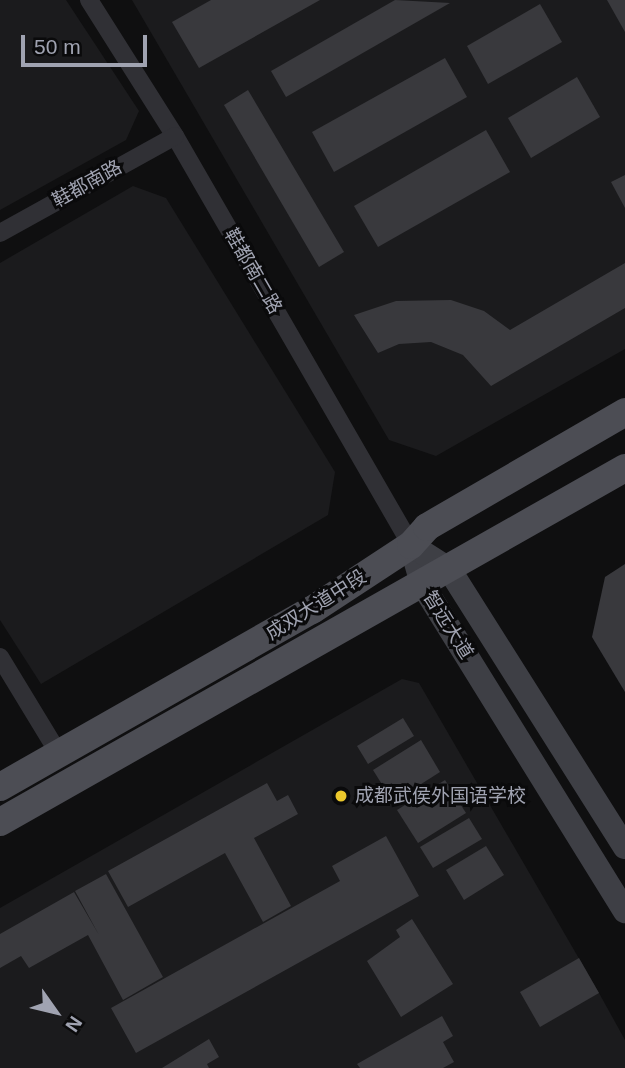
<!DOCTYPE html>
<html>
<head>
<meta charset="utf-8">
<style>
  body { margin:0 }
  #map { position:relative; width:625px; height:1068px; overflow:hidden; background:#0f0f10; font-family:Helvetica,"Noto Sans SC",sans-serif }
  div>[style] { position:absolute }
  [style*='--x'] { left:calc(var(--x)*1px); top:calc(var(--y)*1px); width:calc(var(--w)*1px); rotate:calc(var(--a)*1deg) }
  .built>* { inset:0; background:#1b1b1d }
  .building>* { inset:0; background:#39393d }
  .minor>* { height:18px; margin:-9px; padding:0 9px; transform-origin:9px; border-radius:9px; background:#303035 }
  .secondary>* { height:24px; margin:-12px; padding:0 12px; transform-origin:12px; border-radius:12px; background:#3e3f45 }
  .primary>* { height:28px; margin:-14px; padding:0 14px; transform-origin:14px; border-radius:14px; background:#4c4d54 }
  .dots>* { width:19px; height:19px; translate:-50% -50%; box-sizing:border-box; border:4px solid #0a0a0b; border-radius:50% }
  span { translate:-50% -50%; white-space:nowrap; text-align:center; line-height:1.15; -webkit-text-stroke:6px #0a0a0b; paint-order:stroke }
  .street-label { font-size:19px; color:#a0a3b1 }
  .poi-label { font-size:19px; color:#a0a3b1 }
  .left { translate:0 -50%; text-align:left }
  .north { position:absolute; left:21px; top:977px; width:70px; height:70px; -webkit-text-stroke:5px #0a0a0b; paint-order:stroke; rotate:124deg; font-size:19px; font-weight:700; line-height:28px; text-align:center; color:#a0a3b1 }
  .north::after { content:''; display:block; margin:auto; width:24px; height:32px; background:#a0a3b1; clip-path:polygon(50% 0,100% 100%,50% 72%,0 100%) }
  .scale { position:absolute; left:21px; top:35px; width:126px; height:32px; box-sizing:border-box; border:4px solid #a0a3b1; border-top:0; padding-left:9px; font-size:21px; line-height:24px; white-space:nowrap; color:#a0a3b1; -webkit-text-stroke:5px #0a0a0b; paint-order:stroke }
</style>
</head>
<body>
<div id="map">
  <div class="built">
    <div style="clip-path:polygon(0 0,66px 0,139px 111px,126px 140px,0 210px)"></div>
    <div style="clip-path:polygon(132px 0,625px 0,625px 349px,436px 456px,389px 440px)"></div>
    <div style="clip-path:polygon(133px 186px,166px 198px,335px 472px,328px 515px,41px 684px,0 620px,0 263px)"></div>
    <div style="clip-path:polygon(402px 679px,419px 683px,599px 993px,625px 1040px,625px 1068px,0 1068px,0 908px)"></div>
  </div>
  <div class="building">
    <div style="clip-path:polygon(211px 0,320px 0,199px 68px,172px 22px)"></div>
    <div style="clip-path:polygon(395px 0,450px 3px,286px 97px,271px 71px)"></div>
    <div style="clip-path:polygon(607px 0,625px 0,625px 32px)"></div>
    <div style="clip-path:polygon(540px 4px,562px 42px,488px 84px,467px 46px)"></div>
    <div style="clip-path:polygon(445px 58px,467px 97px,334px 172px,312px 132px)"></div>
    <div style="clip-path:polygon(577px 77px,600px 117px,531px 158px,508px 118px)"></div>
    <div style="clip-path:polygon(248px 90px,344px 252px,319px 267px,224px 105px)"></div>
    <div style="clip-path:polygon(486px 130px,510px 172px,378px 247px,354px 206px)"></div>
    <div style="clip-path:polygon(625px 175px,625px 208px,611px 182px)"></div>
    <div style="clip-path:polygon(625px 263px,625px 308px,491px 386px,463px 355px,431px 342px,399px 344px,378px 353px,354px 315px,396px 301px,451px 300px,484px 311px,510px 330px)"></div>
    <div style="clip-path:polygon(625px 564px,625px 692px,592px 637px,605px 577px)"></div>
    <div style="clip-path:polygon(403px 718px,414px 736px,368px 764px,357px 746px)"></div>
    <div style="clip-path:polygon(421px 740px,440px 772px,393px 802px,373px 770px)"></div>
    <div style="clip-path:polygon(445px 780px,466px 813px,418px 843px,397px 810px)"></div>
    <div style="clip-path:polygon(267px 783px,277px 801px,288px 795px,298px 814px,254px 838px,291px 906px,263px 922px,225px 853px,128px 907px,108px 871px)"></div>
    <div style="clip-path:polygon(469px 818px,482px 839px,433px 868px,420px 847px)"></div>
    <div style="clip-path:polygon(386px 836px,419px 896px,136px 1053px,111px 1008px,340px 881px,332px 866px)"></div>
    <div style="clip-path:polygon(486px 846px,504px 875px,464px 900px,446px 870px)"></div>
    <div style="clip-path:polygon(106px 874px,163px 977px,123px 1000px,88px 935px,29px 968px,21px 956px,0 968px,0 934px,74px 892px,99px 935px,75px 891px)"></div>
    <div style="clip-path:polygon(412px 919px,453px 984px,401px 1017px,367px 961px,400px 937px,396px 930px)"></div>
    <div style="clip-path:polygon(579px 958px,599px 993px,540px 1027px,520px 992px)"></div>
    <div style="clip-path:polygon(442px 1016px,453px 1036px,443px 1042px,454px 1062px,443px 1068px,360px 1068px,357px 1064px)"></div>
    <div style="clip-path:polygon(209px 1039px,219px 1057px,207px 1064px,209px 1068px,162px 1068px)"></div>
  </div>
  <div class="minor">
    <div style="--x:89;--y:0;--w:161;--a:57.7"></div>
    <div style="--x:175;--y:136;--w:472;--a:60"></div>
    <div style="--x:0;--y:233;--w:200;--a:-29"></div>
    <div style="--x:0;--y:657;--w:114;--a:58.7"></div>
  </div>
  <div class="secondary">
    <div style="--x:411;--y:545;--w:41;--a:74.2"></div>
    <div style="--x:422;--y:584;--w:385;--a:58.2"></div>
    <div style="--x:411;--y:545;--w:45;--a:32.3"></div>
    <div style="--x:449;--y:569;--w:329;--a:57.7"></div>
  </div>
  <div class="primary">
    <div style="--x:0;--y:787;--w:359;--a:-29.6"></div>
    <div style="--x:312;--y:610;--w:118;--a:-33.3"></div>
    <div style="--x:411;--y:545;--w:24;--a:-48"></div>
    <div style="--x:427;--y:527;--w:229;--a:-30.1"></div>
    <div style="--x:0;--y:822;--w:718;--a:-29.53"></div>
  </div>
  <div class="dots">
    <div style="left:341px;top:796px;background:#ecc82c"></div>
  </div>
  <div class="street-label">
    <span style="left:87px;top:184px;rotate:-29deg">鞋都南路</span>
    <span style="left:253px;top:271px;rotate:60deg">鞋都南二路</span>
    <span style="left:316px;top:605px;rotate:-32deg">成双大道中段</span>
    <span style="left:448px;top:625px;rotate:58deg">智远大道</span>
  </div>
  <div class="poi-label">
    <span class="left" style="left:355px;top:796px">成都武侯外国语学校</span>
  </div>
  <div class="north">N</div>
  <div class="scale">50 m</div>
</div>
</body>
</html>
